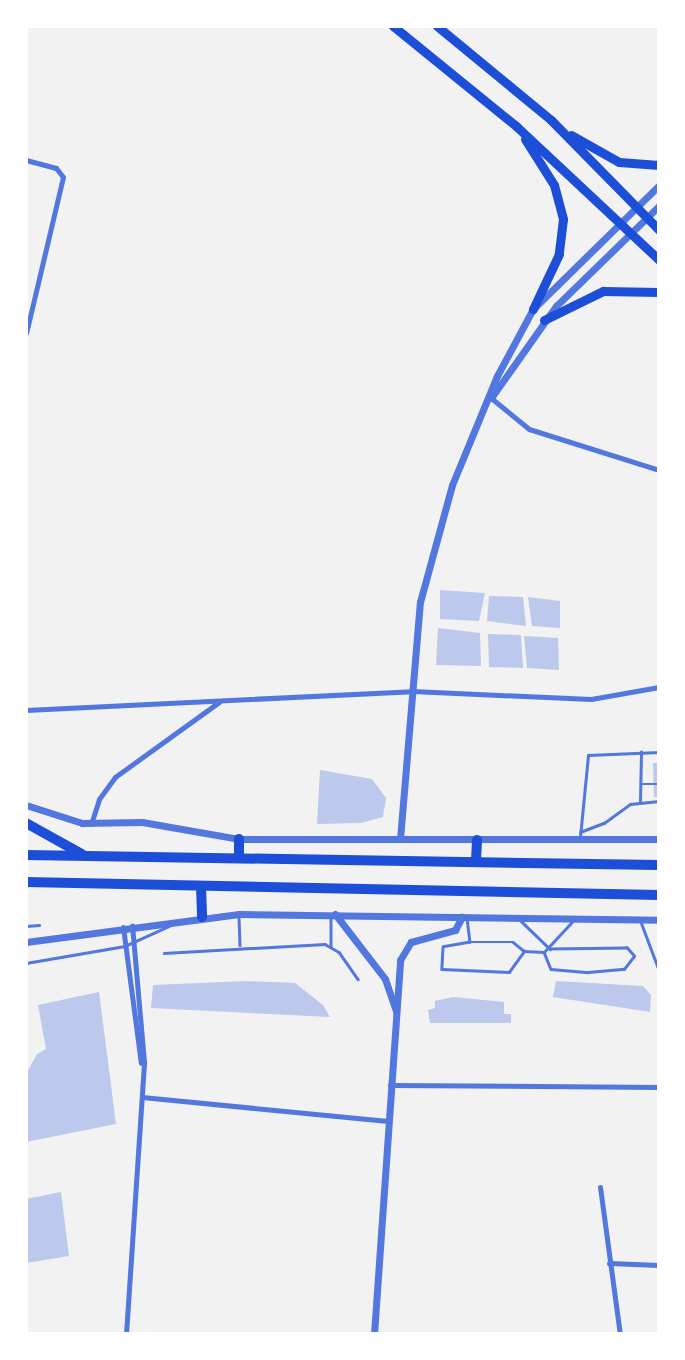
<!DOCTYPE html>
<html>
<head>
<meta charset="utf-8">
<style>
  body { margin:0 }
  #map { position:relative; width:685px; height:1360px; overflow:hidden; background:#f2f2f2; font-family:Poppins,sans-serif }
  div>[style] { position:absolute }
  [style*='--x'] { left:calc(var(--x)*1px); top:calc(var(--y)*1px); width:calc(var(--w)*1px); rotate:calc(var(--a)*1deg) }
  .building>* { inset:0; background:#bdc9ec }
  .service>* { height:2.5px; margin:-1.25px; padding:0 1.25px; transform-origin:1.25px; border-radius:1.25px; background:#5277de }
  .minor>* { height:5px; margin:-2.5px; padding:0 2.5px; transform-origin:2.5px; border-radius:2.5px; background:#5277de }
  .tertiary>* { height:7px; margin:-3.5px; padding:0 3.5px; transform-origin:3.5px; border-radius:3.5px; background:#5277de }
  .primary>* { height:9px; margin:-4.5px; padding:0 4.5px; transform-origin:4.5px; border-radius:4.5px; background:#1d4ed8 }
  .motorway>* { height:10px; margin:-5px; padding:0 5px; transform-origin:5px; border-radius:5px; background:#1d4ed8 }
  span { translate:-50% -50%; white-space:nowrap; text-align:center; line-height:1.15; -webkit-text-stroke:7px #fff; paint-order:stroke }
  .frame { position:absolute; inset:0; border:28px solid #fff; pointer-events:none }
</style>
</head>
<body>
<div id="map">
  <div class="building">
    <div style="clip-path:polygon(440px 590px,485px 593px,479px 621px,440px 619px)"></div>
    <div style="clip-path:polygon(489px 596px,523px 597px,526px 626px,487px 621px)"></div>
    <div style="clip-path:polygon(528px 597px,560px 601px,560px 628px,532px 626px)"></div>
    <div style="clip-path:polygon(438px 628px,480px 633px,481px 666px,436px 665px)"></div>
    <div style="clip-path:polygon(488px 634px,521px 635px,523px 668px,489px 667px)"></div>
    <div style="clip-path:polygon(524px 636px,558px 638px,559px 670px,527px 668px)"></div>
    <div style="clip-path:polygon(653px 763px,659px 763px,659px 797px,654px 797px)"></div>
    <div style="clip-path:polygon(320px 770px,372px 779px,386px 798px,383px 817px,361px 823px,317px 824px)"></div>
    <div style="clip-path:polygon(246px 981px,295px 983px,323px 1005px,330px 1017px,151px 1008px,153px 985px)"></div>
    <div style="clip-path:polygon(556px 981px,643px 986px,651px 995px,650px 1012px,553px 997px)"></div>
    <div style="clip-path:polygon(99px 992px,116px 1124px,26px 1142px,26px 1074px,37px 1054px,46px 1049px,38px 1005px)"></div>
    <div style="clip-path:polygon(453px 997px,504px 1002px,504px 1014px,511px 1014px,511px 1023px,430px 1023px,428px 1010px,435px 1008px,435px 1001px)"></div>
    <div style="clip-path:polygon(61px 1192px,69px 1256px,26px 1263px,26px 1199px)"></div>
  </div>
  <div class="service">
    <div style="--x:641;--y:784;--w:18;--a:0"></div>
    <div style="--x:640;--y:801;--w:49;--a:-88.8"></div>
    <div style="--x:580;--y:832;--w:26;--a:-21"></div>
    <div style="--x:604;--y:823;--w:32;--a:-36"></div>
    <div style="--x:630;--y:804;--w:29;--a:-6"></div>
    <div style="--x:580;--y:837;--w:82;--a:-84.4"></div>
    <div style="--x:588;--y:755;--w:71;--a:-2.4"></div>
    <div style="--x:239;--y:917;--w:28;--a:88"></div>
    <div style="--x:331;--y:918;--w:28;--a:90"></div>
    <div style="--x:467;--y:918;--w:24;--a:83"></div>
    <div style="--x:470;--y:942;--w:43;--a:0"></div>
    <div style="--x:513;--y:942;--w:14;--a:39"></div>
    <div style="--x:520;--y:920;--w:42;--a:44"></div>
    <div style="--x:641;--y:922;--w:51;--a:69.4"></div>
    <div style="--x:26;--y:926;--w:13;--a:-4"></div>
    <div style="--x:470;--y:942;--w:27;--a:170"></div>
    <div style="--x:443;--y:947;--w:22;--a:93"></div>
    <div style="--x:442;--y:969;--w:67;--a:2.6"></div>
    <div style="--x:509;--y:972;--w:26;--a:-54"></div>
    <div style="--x:524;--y:951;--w:20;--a:3"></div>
    <div style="--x:544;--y:952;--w:18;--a:68"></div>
    <div style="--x:551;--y:969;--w:37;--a:5"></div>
    <div style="--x:588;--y:972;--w:36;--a:-5"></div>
    <div style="--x:624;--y:969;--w:16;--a:-52"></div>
    <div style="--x:634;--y:956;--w:11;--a:-131"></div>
    <div style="--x:627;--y:948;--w:77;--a:179.3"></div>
    <div style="--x:544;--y:952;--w:41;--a:-47"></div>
    <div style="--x:164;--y:953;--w:161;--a:-3.2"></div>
    <div style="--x:325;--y:944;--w:16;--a:30"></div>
    <div style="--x:339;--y:952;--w:33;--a:55"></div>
    <div style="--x:26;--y:963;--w:100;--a:-9.7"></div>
    <div style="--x:125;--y:946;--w:48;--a:-24.4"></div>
  </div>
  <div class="minor">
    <div style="--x:26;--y:160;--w:31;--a:15"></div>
    <div style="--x:56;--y:168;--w:11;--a:52"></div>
    <div style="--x:63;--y:177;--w:160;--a:103.3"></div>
    <div style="--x:491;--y:398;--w:49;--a:39.2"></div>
    <div style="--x:529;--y:429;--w:136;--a:17.5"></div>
    <div style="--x:26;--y:710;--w:386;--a:-2.8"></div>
    <div style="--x:412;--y:691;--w:179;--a:2.6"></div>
    <div style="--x:591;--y:699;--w:69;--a:-10"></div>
    <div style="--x:91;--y:824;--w:26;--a:-72"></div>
    <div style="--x:99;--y:799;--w:27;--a:-54"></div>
    <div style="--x:115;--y:777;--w:128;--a:-35.8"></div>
    <div style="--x:123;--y:927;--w:137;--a:82.5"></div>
    <div style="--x:390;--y:1085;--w:269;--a:0.4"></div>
    <div style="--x:142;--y:1097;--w:247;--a:5.6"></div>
    <div style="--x:600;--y:1187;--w:148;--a:82.3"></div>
    <div style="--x:609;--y:1263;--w:50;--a:2.3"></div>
    <div style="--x:126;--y:1334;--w:273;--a:-86.2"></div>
    <div style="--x:144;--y:1062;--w:137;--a:-95"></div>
  </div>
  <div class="tertiary">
    <div style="--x:491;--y:398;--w:113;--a:-54.8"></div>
    <div style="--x:556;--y:306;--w:144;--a:-44.2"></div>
    <div style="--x:26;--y:805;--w:59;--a:17.8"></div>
    <div style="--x:82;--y:823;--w:60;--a:-1"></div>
    <div style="--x:142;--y:822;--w:98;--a:9.9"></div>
    <div style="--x:239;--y:839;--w:420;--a:0"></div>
    <div style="--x:400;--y:839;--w:238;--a:-85.2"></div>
    <div style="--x:420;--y:602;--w:121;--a:-74.7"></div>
    <div style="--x:452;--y:485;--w:118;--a:-67.6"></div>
    <div style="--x:497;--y:376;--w:76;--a:-61.8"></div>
    <div style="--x:533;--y:309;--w:177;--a:-44.5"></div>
    <div style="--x:335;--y:914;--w:82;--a:52.4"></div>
    <div style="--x:385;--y:979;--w:34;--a:71"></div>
    <div style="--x:26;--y:942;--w:215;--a:-7.5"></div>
    <div style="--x:239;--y:914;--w:420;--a:0.8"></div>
    <div style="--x:374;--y:1334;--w:375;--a:-86"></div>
    <div style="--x:400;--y:960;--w:21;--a:-59"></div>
    <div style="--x:411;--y:942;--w:46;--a:-15.3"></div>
    <div style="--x:455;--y:930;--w:15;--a:-62"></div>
  </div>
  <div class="primary">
    <div style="--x:393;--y:26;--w:159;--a:39.1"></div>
    <div style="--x:516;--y:126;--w:196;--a:43.1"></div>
    <div style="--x:437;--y:26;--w:148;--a:39.5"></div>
    <div style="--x:551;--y:120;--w:154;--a:45.5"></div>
    <div style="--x:571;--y:135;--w:55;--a:29.4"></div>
    <div style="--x:619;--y:162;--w:40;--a:4.3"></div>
    <div style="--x:525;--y:139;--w:54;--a:57.8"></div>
    <div style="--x:554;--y:185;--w:35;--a:75"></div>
    <div style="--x:563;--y:219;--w:35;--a:97"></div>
    <div style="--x:559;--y:254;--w:61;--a:115.3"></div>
    <div style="--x:544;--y:320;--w:66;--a:-26.2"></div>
    <div style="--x:603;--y:291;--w:56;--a:1"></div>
  </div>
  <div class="motorway">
    <div style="--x:26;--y:823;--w:64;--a:29"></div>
    <div style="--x:239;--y:839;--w:19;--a:90"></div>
    <div style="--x:26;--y:855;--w:633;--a:0.91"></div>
    <div style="--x:476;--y:860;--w:20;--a:-87"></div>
    <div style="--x:26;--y:882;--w:633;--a:1.18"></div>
    <div style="--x:201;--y:886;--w:31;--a:88"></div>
  </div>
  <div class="frame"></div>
</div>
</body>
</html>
